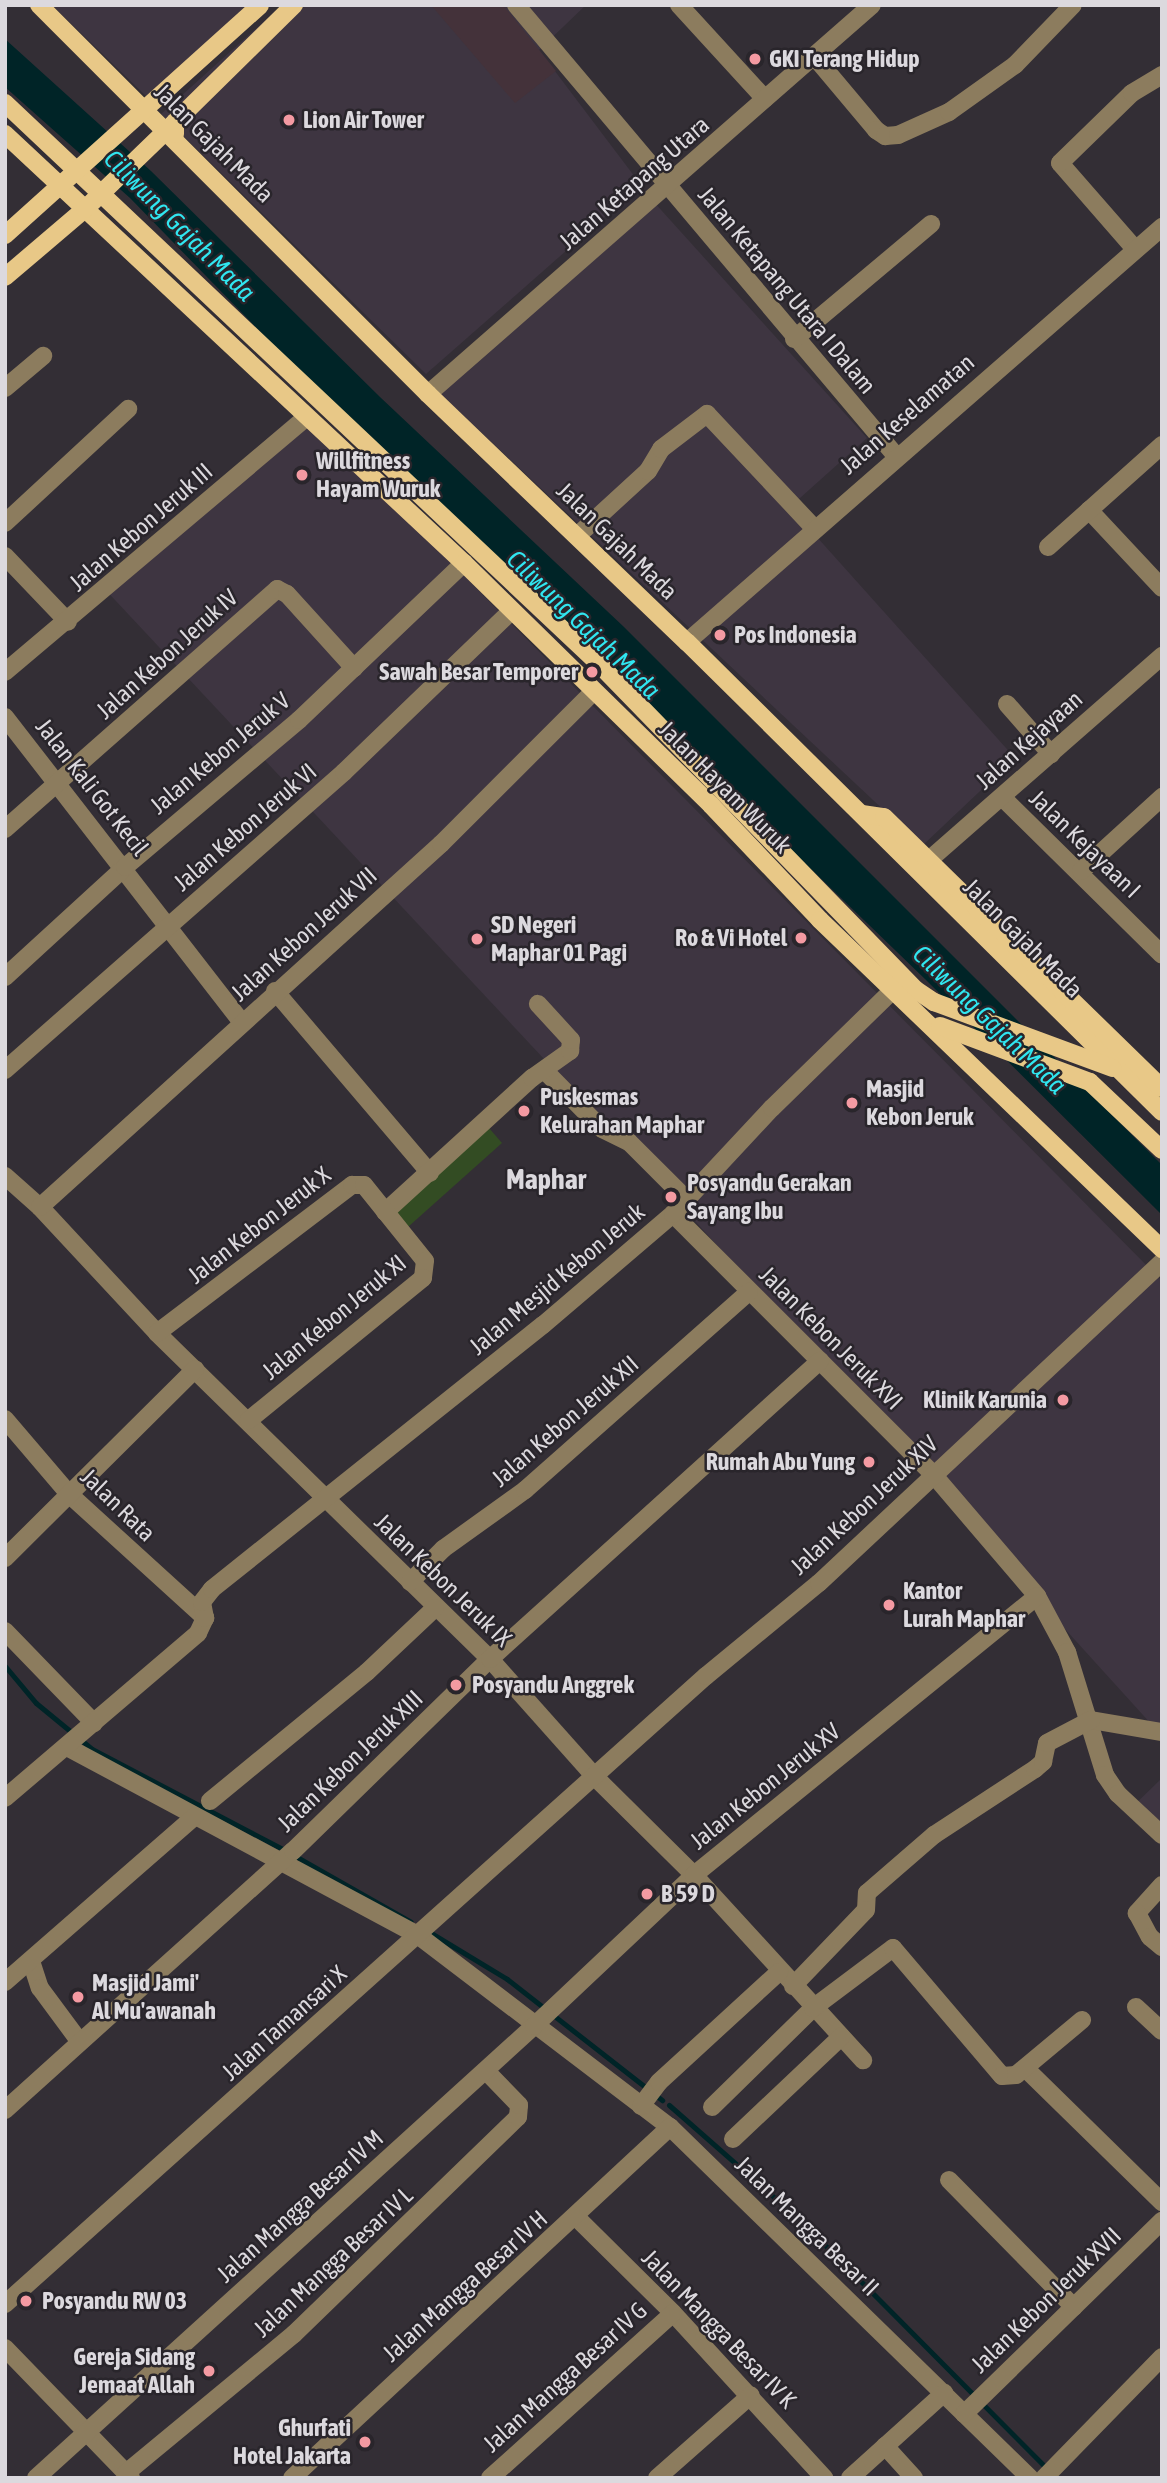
<!DOCTYPE html>
<html>
<head>
<meta charset="utf-8">
<style>
  body { margin:0 }
  #map { position:relative; width:1167px; height:2483px; overflow:hidden; background:#332e35; font-family:"Asap Condensed",sans-serif }
  div>[style] { position:absolute }
  [style*='--x'] { left:calc(var(--x)*1px); top:calc(var(--y)*1px); width:calc(var(--w)*1px); rotate:calc(var(--a)*1deg) }
  .built>* { inset:0; background:#3e3541 }
  .education>* { inset:0; background:#44323a }
  .green>* { inset:0; background:#334c23 }
  .water>* { inset:0; background:#002427 }
  .stream>* { height:5px; margin:-2.5px; padding:0 2.5px; transform-origin:2.5px; border-radius:2.5px; background:#002427 }
  .minor>* { height:18px; margin:-9px; padding:0 9px; transform-origin:9px; border-radius:9px; background:#8c7c5e }
  .major>* { height:18px; margin:-9px; padding:0 9px; transform-origin:9px; border-radius:9px; background:#e8c887 }
  .dots>* { width:19px; height:19px; translate:-50% -50%; box-sizing:border-box; border:4px solid #29252b; border-radius:50% }
  span { translate:-50% -50%; white-space:nowrap; text-align:center; line-height:1.15; -webkit-text-stroke:5px #29252b; paint-order:stroke }
  .poi-label { font-size:24px; color:#dcd9de; font-weight:700 }
  .left { translate:0 -50%; text-align:left }
  .right { translate:-100% -50%; text-align:right }
  .street-label { font-size:24px; color:#dcd9de }
  .water-label { font-size:26px; color:#30e6f0; font-style:italic }
  .quarter-label { font-size:28px; color:#dcd9de; font-weight:700 }
  .frame { position:absolute; inset:0; border:7px solid #dcd9de; pointer-events:none }
</style>
</head>
<body>
<div id="map">
  <div class="built">
    <div style="clip-path:polygon(52px 5px,247px 5px,147px 97px)"></div>
    <div style="clip-path:polygon(282px 5px,586px 5px,539px 50px,641px 185px,426px 374px,161px 114px)"></div>
    <div style="clip-path:polygon(653px 201px,867px 438px,790px 507px,1015px 758px,922px 846px,437px 391px)"></div>
    <div style="clip-path:polygon(300px 410px,1162px 1281px,1162px 1736px,675px 1199px,100px 584px)"></div>
    <div style="clip-path:polygon(1162px 1778px,1162px 1847px,1127px 1812px)"></div>
  </div>
  <div class="education">
    <div style="clip-path:polygon(431px 5px,503px 5px,556px 71px,515px 103px)"></div>
  </div>
  <div class="green">
    <div style="clip-path:polygon(489px 1128px,502px 1143px,408px 1227px,395px 1212px)"></div>
  </div>
  <div class="water">
    <div style="clip-path:polygon(5px 39px,151px 171px,380px 397px,624px 627px,1162px 1165px,1162px 1215px,925px 979px,359px 433px,130px 198px,5px 87px)"></div>
  </div>
  <div class="stream">
    <div style="--x:5;--y:1666;--w:48;--a:50"></div>
    <div style="--x:36;--y:1703;--w:72;--a:39.4"></div>
    <div style="--x:92;--y:1749;--w:219;--a:27.7"></div>
    <div style="--x:295;--y:1856;--w:133;--a:29.6"></div>
    <div style="--x:426;--y:1930;--w:95;--a:31.2"></div>
    <div style="--x:507;--y:1979;--w:197;--a:38"></div>
    <div style="--x:669;--y:2105;--w:174;--a:41.3"></div>
    <div style="--x:800;--y:2220;--w:351;--a:45.2"></div>
  </div>
  <div class="minor">
    <div style="--x:516;--y:5;--w:590;--a:49.88"></div>
    <div style="--x:679;--y:5;--w:127;--a:47.5"></div>
    <div style="--x:814;--y:56;--w:97;--a:50"></div>
    <div style="--x:876;--y:130;--w:11;--a:34"></div>
    <div style="--x:885;--y:136;--w:13;--a:-4"></div>
    <div style="--x:898;--y:135;--w:56;--a:-24.3"></div>
    <div style="--x:949;--y:112;--w:81;--a:-35.5"></div>
    <div style="--x:1015;--y:65;--w:83;--a:-46"></div>
    <div style="--x:1135;--y:249;--w:114;--a:-131.1"></div>
    <div style="--x:1060;--y:163;--w:100;--a:-44.2"></div>
    <div style="--x:1132;--y:93;--w:35;--a:-31"></div>
    <div style="--x:794;--y:339;--w:179;--a:-40"></div>
    <div style="--x:5;--y:388;--w:50;--a:-40.1"></div>
    <div style="--x:428;--y:394;--w:590;--a:-41.22"></div>
    <div style="--x:1089;--y:510;--w:107;--a:46.9"></div>
    <div style="--x:5;--y:523;--w:168;--a:-42.8"></div>
    <div style="--x:577;--y:536;--w:96;--a:-42.5"></div>
    <div style="--x:648;--y:471;--w:26;--a:-59"></div>
    <div style="--x:661;--y:449;--w:58;--a:-37.3"></div>
    <div style="--x:707;--y:414;--w:156;--a:46.8"></div>
    <div style="--x:1048;--y:547;--w:153;--a:-41.8"></div>
    <div style="--x:5;--y:556;--w:91;--a:46.3"></div>
    <div style="--x:687;--y:642;--w:631;--a:-41.14"></div>
    <div style="--x:5;--y:672;--w:394;--a:-40.2"></div>
    <div style="--x:1007;--y:704;--w:67;--a:48.7"></div>
    <div style="--x:5;--y:717;--w:386;--a:52.2"></div>
    <div style="--x:1003;--y:798;--w:223;--a:44.6"></div>
    <div style="--x:5;--y:829;--w:363;--a:-41.4"></div>
    <div style="--x:277;--y:589;--w:11;--a:27"></div>
    <div style="--x:287;--y:594;--w:100;--a:47.8"></div>
    <div style="--x:929;--y:860;--w:310;--a:-41.2"></div>
    <div style="--x:1081;--y:871;--w:110;--a:-42.4"></div>
    <div style="--x:5;--y:977;--w:163;--a:-42.5"></div>
    <div style="--x:125;--y:867;--w:228;--a:-40.2"></div>
    <div style="--x:299;--y:720;--w:228;--a:-43.6"></div>
    <div style="--x:275;--y:991;--w:239;--a:49.6"></div>
    <div style="--x:5;--y:1070;--w:451;--a:-41.3"></div>
    <div style="--x:344;--y:772;--w:231;--a:-43.9"></div>
    <div style="--x:545;--y:1071;--w:81;--a:45.5"></div>
    <div style="--x:602;--y:1129;--w:30;--a:26"></div>
    <div style="--x:629;--y:1142;--w:82;--a:45"></div>
    <div style="--x:5;--y:1176;--w:47;--a:41.5"></div>
    <div style="--x:40;--y:1207;--w:172;--a:47.1"></div>
    <div style="--x:157;--y:1333;--w:466;--a:44.4"></div>
    <div style="--x:490;--y:1659;--w:159;--a:48.3"></div>
    <div style="--x:596;--y:1778;--w:138;--a:44.7"></div>
    <div style="--x:694;--y:1875;--w:251;--a:47.6"></div>
    <div style="--x:40;--y:1207;--w:541;--a:-42.15"></div>
    <div style="--x:441;--y:844;--w:216;--a:-45"></div>
    <div style="--x:385;--y:1212;--w:199;--a:-42.4"></div>
    <div style="--x:532;--y:1078;--w:47;--a:-35.4"></div>
    <div style="--x:570;--y:1051;--w:11;--a:-85"></div>
    <div style="--x:571;--y:1040;--w:49;--a:-132.5"></div>
    <div style="--x:673;--y:1214;--w:366;--a:45"></div>
    <div style="--x:932;--y:1473;--w:162;--a:49.5"></div>
    <div style="--x:1037;--y:1596;--w:64;--a:61.8"></div>
    <div style="--x:1067;--y:1652;--w:129;--a:72.8"></div>
    <div style="--x:1105;--y:1775;--w:23;--a:56"></div>
    <div style="--x:1118;--y:1794;--w:60;--a:43"></div>
    <div style="--x:157;--y:1333;--w:245;--a:-37.2"></div>
    <div style="--x:352;--y:1185;--w:12;--a:0"></div>
    <div style="--x:364;--y:1185;--w:97;--a:51.2"></div>
    <div style="--x:425;--y:1261;--w:17;--a:97"></div>
    <div style="--x:423;--y:1278;--w:225;--a:140.8"></div>
    <div style="--x:5;--y:1419;--w:100;--a:49.5"></div>
    <div style="--x:70;--y:1495;--w:183;--a:42.3"></div>
    <div style="--x:5;--y:1558;--w:268;--a:-44.8"></div>
    <div style="--x:410;--y:1582;--w:47;--a:-45"></div>
    <div style="--x:443;--y:1549;--w:101;--a:-35.7"></div>
    <div style="--x:525;--y:1490;--w:299;--a:-41.5"></div>
    <div style="--x:5;--y:1631;--w:128;--a:45.9"></div>
    <div style="--x:1091;--y:1720;--w:72;--a:9.6"></div>
    <div style="--x:67;--y:1747;--w:400;--a:28.2"></div>
    <div style="--x:419;--y:1936;--w:315;--a:37.3"></div>
    <div style="--x:670;--y:2127;--w:503;--a:44.27"></div>
    <div style="--x:5;--y:1798;--w:254;--a:-40.5"></div>
    <div style="--x:198;--y:1633;--w:17;--a:-65"></div>
    <div style="--x:205;--y:1618;--w:16;--a:-101"></div>
    <div style="--x:202;--y:1602;--w:16;--a:-52"></div>
    <div style="--x:212;--y:1589;--w:423;--a:-38.6"></div>
    <div style="--x:543;--y:1325;--w:171;--a:-40.5"></div>
    <div style="--x:673;--y:1214;--w:145;--a:-47"></div>
    <div style="--x:772;--y:1108;--w:169;--a:-44.3"></div>
    <div style="--x:210;--y:1801;--w:203;--a:-39.4"></div>
    <div style="--x:367;--y:1672;--w:93;--a:-43.3"></div>
    <div style="--x:1162;--y:1885;--w:38;--a:132"></div>
    <div style="--x:1137;--y:1913;--w:27;--a:62"></div>
    <div style="--x:1150;--y:1937;--w:16;--a:40"></div>
    <div style="--x:31;--y:1961;--w:28;--a:72"></div>
    <div style="--x:40;--y:1988;--w:67;--a:53.5"></div>
    <div style="--x:5;--y:1982;--w:252;--a:-41.1"></div>
    <div style="--x:793;--y:1986;--w:105;--a:-46.2"></div>
    <div style="--x:866;--y:1910;--w:17;--a:-87"></div>
    <div style="--x:867;--y:1893;--w:89;--a:-40.9"></div>
    <div style="--x:934;--y:1835;--w:121;--a:-33.2"></div>
    <div style="--x:1035;--y:1769;--w:11;--a:-41"></div>
    <div style="--x:1043;--y:1762;--w:19;--a:-78"></div>
    <div style="--x:1047;--y:1743;--w:50;--a:-27.6"></div>
    <div style="--x:1136;--y:2007;--w:35;--a:43"></div>
    <div style="--x:1025;--y:2068;--w:192;--a:44.4"></div>
    <div style="--x:641;--y:2106;--w:30;--a:-53"></div>
    <div style="--x:659;--y:2082;--w:163;--a:-42.5"></div>
    <div style="--x:712;--y:2107;--w:141;--a:-44.4"></div>
    <div style="--x:813;--y:2008;--w:100;--a:-36.9"></div>
    <div style="--x:893;--y:1948;--w:168;--a:49.6"></div>
    <div style="--x:1002;--y:2076;--w:14;--a:-4"></div>
    <div style="--x:1016;--y:2075;--w:86;--a:-39.8"></div>
    <div style="--x:5;--y:2110;--w:387;--a:-42"></div>
    <div style="--x:293;--y:1851;--w:275;--a:-44.3"></div>
    <div style="--x:490;--y:1659;--w:445;--a:-42.1"></div>
    <div style="--x:733;--y:2139;--w:149;--a:-43.4"></div>
    <div style="--x:949;--y:2180;--w:178;--a:45.5"></div>
    <div style="--x:576;--y:2217;--w:136;--a:44.7"></div>
    <div style="--x:673;--y:2313;--w:224;--a:47.5"></div>
    <div style="--x:5;--y:2304;--w:941;--a:-41.86"></div>
    <div style="--x:706;--y:1676;--w:146;--a:-39.5"></div>
    <div style="--x:819;--y:1583;--w:470;--a:-43.1"></div>
    <div style="--x:5;--y:2348;--w:181;--a:45.9"></div>
    <div style="--x:964;--y:2414;--w:277;--a:-44.3"></div>
    <div style="--x:885;--y:2446;--w:43;--a:47.8"></div>
    <div style="--x:126;--y:2473;--w:218;--a:-39.6"></div>
    <div style="--x:294;--y:2334;--w:312;--a:-44.1"></div>
    <div style="--x:518;--y:2117;--w:12;--a:-85"></div>
    <div style="--x:519;--y:2105;--w:47;--a:-134.1"></div>
    <div style="--x:36;--y:2478;--w:673;--a:-42.23"></div>
    <div style="--x:534;--y:2026;--w:220;--a:-43.3"></div>
    <div style="--x:694;--y:1875;--w:442;--a:-39.1"></div>
    <div style="--x:292;--y:2478;--w:516;--a:-42.88"></div>
    <div style="--x:490;--y:2478;--w:246;--a:-42"></div>
    <div style="--x:657;--y:2478;--w:125;--a:-41.4"></div>
    <div style="--x:850;--y:2478;--w:127;--a:-42.1"></div>
    <div style="--x:1044;--y:2478;--w:169;--a:-45.7"></div>
  </div>
  <div class="major">
    <div style="--x:39;--y:5;--w:550;--a:45"></div>
    <div style="--x:428;--y:394;--w:359;--a:43.8"></div>
    <div style="--x:687;--y:642;--w:668;--a:44.7"></div>
    <div style="--x:5;--y:103;--w:816;--a:43.36"></div>
    <div style="--x:598;--y:663;--w:456;--a:45.8"></div>
    <div style="--x:916;--y:990;--w:22;--a:34"></div>
    <div style="--x:934;--y:1002;--w:190;--a:20.3"></div>
    <div style="--x:5;--y:134;--w:628;--a:43.07"></div>
    <div style="--x:464;--y:563;--w:346;--a:44.4"></div>
    <div style="--x:711;--y:805;--w:158;--a:46.5"></div>
    <div style="--x:820;--y:920;--w:475;--a:43.9"></div>
    <div style="--x:175;--y:134;--w:12;--a:-90"></div>
    <div style="--x:175;--y:122;--w:167;--a:-44.5"></div>
    <div style="--x:5;--y:235;--w:343;--a:-42"></div>
    <div style="--x:5;--y:277;--w:105;--a:-40.4"></div>
    <div style="--x:85;--y:209;--w:125;--a:-44"></div>
    <div style="--x:862;--y:814;--w:22;--a:8"></div>
    <div style="--x:884;--y:817;--w:388;--a:44.3"></div>
    <div style="--x:940;--y:1026;--w:160;--a:20.5"></div>
    <div style="--x:1090;--y:1082;--w:99;--a:43.4"></div>
  </div>
  <div class="dots">
    <div style="left:755px;top:59px;background:#f49aa2"></div>
    <div style="left:289px;top:120px;background:#f49aa2"></div>
    <div style="left:302px;top:475px;background:#f49aa2"></div>
    <div style="left:720px;top:635px;background:#f49aa2"></div>
    <div style="left:592px;top:672px;background:#f49aa2"></div>
    <div style="left:801px;top:938px;background:#f49aa2"></div>
    <div style="left:477px;top:939px;background:#f49aa2"></div>
    <div style="left:852px;top:1103px;background:#f49aa2"></div>
    <div style="left:524px;top:1111px;background:#f49aa2"></div>
    <div style="left:671px;top:1197px;background:#f49aa2"></div>
    <div style="left:1063px;top:1400px;background:#f49aa2"></div>
    <div style="left:869px;top:1462px;background:#f49aa2"></div>
    <div style="left:889px;top:1605px;background:#f49aa2"></div>
    <div style="left:456px;top:1685px;background:#f49aa2"></div>
    <div style="left:647px;top:1894px;background:#f49aa2"></div>
    <div style="left:78px;top:1997px;background:#f49aa2"></div>
    <div style="left:26px;top:2301px;background:#f49aa2"></div>
    <div style="left:209px;top:2371px;background:#f49aa2"></div>
    <div style="left:365px;top:2442px;background:#f49aa2"></div>
  </div>
  <div class="poi-label">
    <span class="left" style="left:769px;top:59px">GKI Terang Hidup</span>
    <span class="left" style="left:303px;top:120px">Lion Air Tower</span>
    <span class="left" style="left:316px;top:475px">Willfitness<br>Hayam Wuruk</span>
    <span class="left" style="left:734px;top:635px">Pos Indonesia</span>
    <span class="right" style="left:578px;top:672px">Sawah Besar Temporer</span>
    <span class="left" style="left:491px;top:939px">SD Negeri<br>Maphar 01 Pagi</span>
    <span class="right" style="left:787px;top:938px">Ro &amp; Vi Hotel</span>
    <span class="left" style="left:866px;top:1103px">Masjid<br>Kebon Jeruk</span>
    <span class="left" style="left:540px;top:1111px">Puskesmas<br>Kelurahan Maphar</span>
    <span class="left" style="left:687px;top:1197px">Posyandu Gerakan<br>Sayang Ibu</span>
    <span class="right" style="left:1047px;top:1400px">Klinik Karunia</span>
    <span class="right" style="left:855px;top:1462px">Rumah Abu Yung</span>
    <span class="left" style="left:903px;top:1605px">Kantor<br>Lurah Maphar</span>
    <span class="left" style="left:472px;top:1685px">Posyandu Anggrek</span>
    <span class="left" style="left:661px;top:1894px">B 59 D</span>
    <span class="left" style="left:92px;top:1997px">Masjid Jami'<br>Al Mu'awanah</span>
    <span class="left" style="left:42px;top:2301px">Posyandu RW 03</span>
    <span class="right" style="left:195px;top:2371px">Gereja Sidang<br>Jemaat Allah</span>
    <span class="right" style="left:351px;top:2442px">Ghurfati<br>Hotel Jakarta</span>
  </div>
  <div class="street-label">
    <span style="left:214px;top:143px;rotate:45deg">Jalan Gajah Mada</span>
    <span style="left:634px;top:183px;rotate:-41deg">Jalan Ketapang Utara</span>
    <span style="left:787px;top:290px;rotate:50deg">Jalan Ketapang Utara I Dalam</span>
    <span style="left:907px;top:414px;rotate:-41deg">Jalan Keselamatan</span>
    <span style="left:141px;top:527px;rotate:-41deg">Jalan Kebon Jeruk III</span>
    <span style="left:617px;top:541px;rotate:44deg">Jalan Gajah Mada</span>
    <span style="left:167px;top:654px;rotate:-42deg">Jalan Kebon Jeruk IV</span>
    <span style="left:1029px;top:740px;rotate:-42deg">Jalan Kejayaan</span>
    <span style="left:220px;top:753px;rotate:-40deg">Jalan Kebon Jeruk V</span>
    <span style="left:92px;top:787px;rotate:52deg">Jalan Kali Got Kecil</span>
    <span style="left:725px;top:787px;rotate:45deg">Jalan Hayam Wuruk</span>
    <span style="left:245px;top:827px;rotate:-41deg">Jalan Kebon Jeruk VI</span>
    <span style="left:1085px;top:844px;rotate:44deg">Jalan Kejayaan I</span>
    <span style="left:304px;top:934px;rotate:-42deg">Jalan Kebon Jeruk VII</span>
    <span style="left:1023px;top:938px;rotate:45deg">Jalan Gajah Mada</span>
    <span style="left:259px;top:1225px;rotate:-38deg">Jalan Kebon Jeruk X</span>
    <span style="left:557px;top:1279px;rotate:-40deg">Jalan Mesjid Kebon Jeruk</span>
    <span style="left:334px;top:1317px;rotate:-40deg">Jalan Kebon Jeruk XI</span>
    <span style="left:831px;top:1338px;rotate:45deg">Jalan Kebon Jeruk XVI</span>
    <span style="left:565px;top:1421px;rotate:-41deg">Jalan Kebon Jeruk XII</span>
    <span style="left:118px;top:1505px;rotate:44deg">Jalan Rata</span>
    <span style="left:864px;top:1505px;rotate:-43deg">Jalan Kebon Jeruk XIV</span>
    <span style="left:443px;top:1580px;rotate:44deg">Jalan Kebon Jeruk IX</span>
    <span style="left:350px;top:1761px;rotate:-44deg">Jalan Kebon Jeruk XIII</span>
    <span style="left:765px;top:1786px;rotate:-39deg">Jalan Kebon Jeruk XV</span>
    <span style="left:284px;top:2023px;rotate:-42deg">Jalan Tamansari X</span>
    <span style="left:300px;top:2206px;rotate:-42deg">Jalan Mangga Besar IV M</span>
    <span style="left:807px;top:2226px;rotate:44deg">Jalan Mangga Besar II</span>
    <span style="left:333px;top:2262px;rotate:-43deg">Jalan Mangga Besar IV L</span>
    <span style="left:465px;top:2286px;rotate:-42deg">Jalan Mangga Besar IV H</span>
    <span style="left:1046px;top:2300px;rotate:-44deg">Jalan Kebon Jeruk XVII</span>
    <span style="left:719px;top:2329px;rotate:46deg">Jalan Mangga Besar IV K</span>
    <span style="left:565px;top:2377px;rotate:-42deg">Jalan Mangga Besar IV G</span>
  </div>
  <div class="water-label">
    <span style="left:179px;top:226px;rotate:45deg">Ciliwung Gajah Mada</span>
    <span style="left:583px;top:625px;rotate:44deg">Ciliwung Gajah Mada</span>
    <span style="left:989px;top:1020px;rotate:44deg">Ciliwung Gajah Mada</span>
  </div>
  <div class="quarter-label">
    <span style="left:546px;top:1179px">Maphar</span>
  </div>
  <div class="frame"></div>
</div>
</body>
</html>
